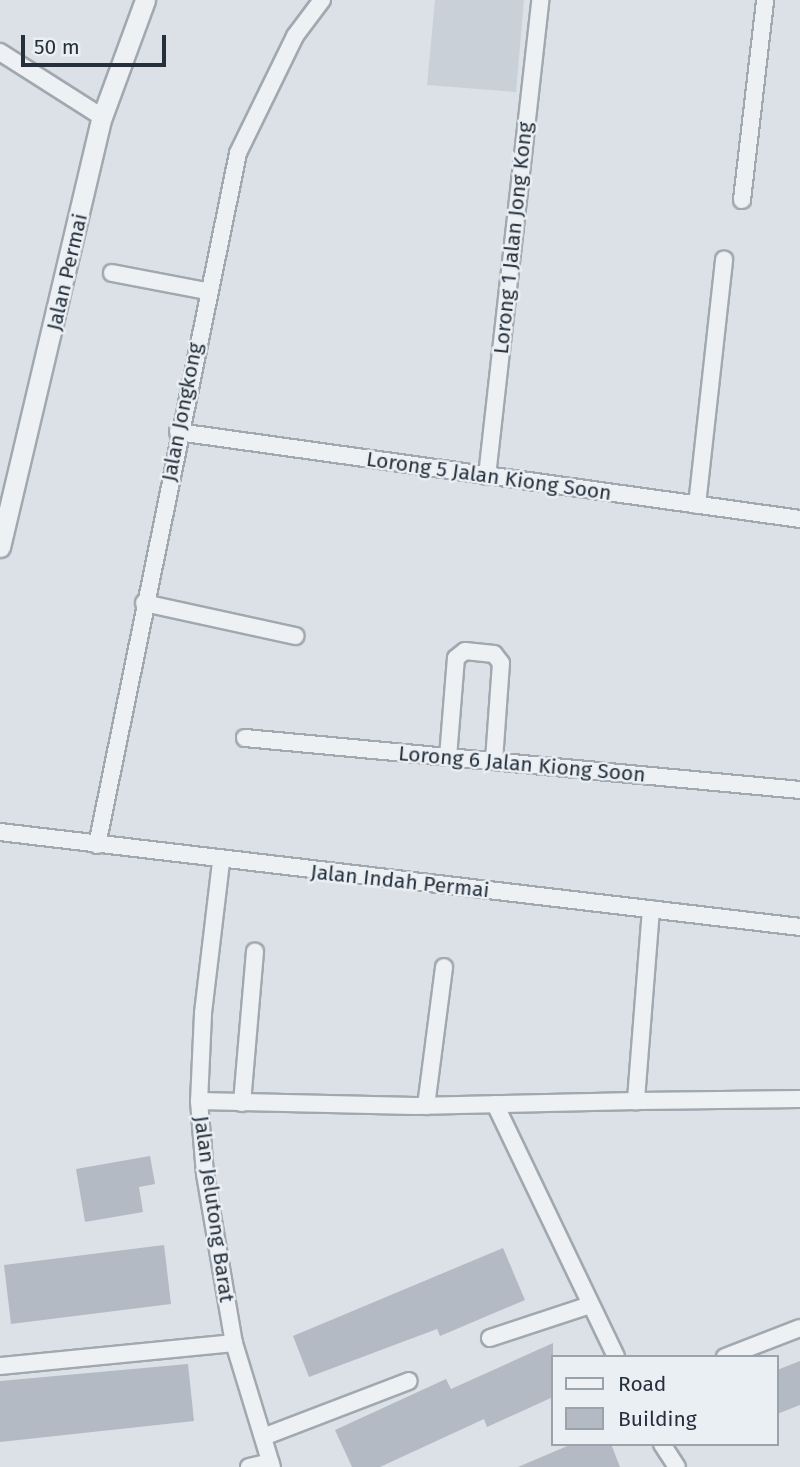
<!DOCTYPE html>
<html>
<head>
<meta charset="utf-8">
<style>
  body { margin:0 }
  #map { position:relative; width:800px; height:1467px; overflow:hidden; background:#dbe1e6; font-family:"Fira Sans",sans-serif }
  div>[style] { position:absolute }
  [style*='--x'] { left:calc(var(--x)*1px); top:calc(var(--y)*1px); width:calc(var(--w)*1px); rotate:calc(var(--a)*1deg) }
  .built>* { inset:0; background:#c9d0d8 }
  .building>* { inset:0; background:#b3bac3 }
  .roads { filter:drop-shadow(2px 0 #a1a8b0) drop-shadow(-2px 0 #a1a8b0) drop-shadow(0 2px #a1a8b0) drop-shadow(0 -2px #a1a8b0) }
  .minor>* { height:16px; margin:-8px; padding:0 8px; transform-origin:8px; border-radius:8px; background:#eef1f4 }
  .tertiary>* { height:19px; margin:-9.5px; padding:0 9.5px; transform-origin:9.5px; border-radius:9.5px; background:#eef1f4 }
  span { translate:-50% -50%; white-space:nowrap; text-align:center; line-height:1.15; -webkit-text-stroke:5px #eaeff4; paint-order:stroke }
  .street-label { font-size:21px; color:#25303c }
  .legend { position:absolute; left:551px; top:1355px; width:228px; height:91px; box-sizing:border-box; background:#eaeff4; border:2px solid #9ba3aa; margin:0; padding:9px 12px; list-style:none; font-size:21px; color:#25303c }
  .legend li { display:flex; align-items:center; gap:14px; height:35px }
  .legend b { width:35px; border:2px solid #9ba3aa }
  .scale { position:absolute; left:21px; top:35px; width:145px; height:32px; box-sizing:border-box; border:4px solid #25303c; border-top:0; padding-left:9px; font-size:21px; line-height:24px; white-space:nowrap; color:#25303c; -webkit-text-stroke:5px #eaeff4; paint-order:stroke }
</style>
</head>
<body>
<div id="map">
  <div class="built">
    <div style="clip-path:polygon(435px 0,524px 0,516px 92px,427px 85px)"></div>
  </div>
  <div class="building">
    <div style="clip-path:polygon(150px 1156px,155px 1184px,139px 1187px,143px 1212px,85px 1222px,76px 1169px)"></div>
    <div style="clip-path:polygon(164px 1245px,171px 1304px,11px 1324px,4px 1265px)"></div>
    <div style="clip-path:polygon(503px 1248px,525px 1300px,440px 1336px,437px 1329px,309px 1377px,293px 1336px)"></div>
    <div style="clip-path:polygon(553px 1343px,553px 1397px,487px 1427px,484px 1419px,380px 1467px,352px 1467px,335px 1430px,446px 1379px,451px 1389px)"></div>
    <div style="clip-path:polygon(800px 1361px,800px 1405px,777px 1414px,777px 1370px)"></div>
    <div style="clip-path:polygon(188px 1364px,194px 1421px,0 1442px,0 1381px)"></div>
    <div style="clip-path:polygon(572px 1444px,611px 1444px,620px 1467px,518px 1467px)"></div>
  </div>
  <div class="roads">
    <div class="minor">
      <div style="--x:0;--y:52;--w:121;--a:32.5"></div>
      <div style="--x:742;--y:200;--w:201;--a:-83.4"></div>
      <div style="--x:112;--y:273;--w:96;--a:10.8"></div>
      <div style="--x:178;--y:432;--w:628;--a:7.96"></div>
      <div style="--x:487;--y:476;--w:479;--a:-83.6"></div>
      <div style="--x:697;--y:505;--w:247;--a:-83.7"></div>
      <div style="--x:144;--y:603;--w:155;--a:12.3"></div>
      <div style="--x:245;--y:738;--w:557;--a:5.35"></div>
      <div style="--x:448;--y:757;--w:99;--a:-85.4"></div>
      <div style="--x:456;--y:658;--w:11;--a:-38"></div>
      <div style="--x:465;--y:651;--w:29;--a:6"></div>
      <div style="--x:494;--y:654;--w:11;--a:52"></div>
      <div style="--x:501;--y:663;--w:98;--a:94.1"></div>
      <div style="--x:0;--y:832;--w:806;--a:6.77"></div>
      <div style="--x:97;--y:845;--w:706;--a:-78.48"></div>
      <div style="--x:238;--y:153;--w:130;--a:-64"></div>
      <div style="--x:295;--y:36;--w:45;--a:-53.1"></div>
      <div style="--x:221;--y:862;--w:153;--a:96.8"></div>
      <div style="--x:203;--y:1014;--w:87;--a:92.6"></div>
      <div style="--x:199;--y:1101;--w:73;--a:85.3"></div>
      <div style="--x:205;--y:1174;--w:171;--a:80.3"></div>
      <div style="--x:234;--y:1343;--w:130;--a:73"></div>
      <div style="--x:651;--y:909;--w:193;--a:94.5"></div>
      <div style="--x:636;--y:1101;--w:164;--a:-0.7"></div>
      <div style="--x:199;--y:1101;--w:216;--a:1.3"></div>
      <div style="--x:415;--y:1106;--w:221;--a:-1.3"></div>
      <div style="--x:242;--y:1103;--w:152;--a:-85.1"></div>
      <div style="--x:495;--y:1104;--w:280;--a:64.4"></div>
      <div style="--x:426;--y:1106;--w:140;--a:-82.6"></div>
      <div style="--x:490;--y:1338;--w:105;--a:-18.3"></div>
      <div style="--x:725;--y:1357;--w:80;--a:-21.1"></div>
      <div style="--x:0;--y:1366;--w:235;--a:-5.6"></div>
      <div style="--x:263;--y:1437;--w:156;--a:-21"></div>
      <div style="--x:662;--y:1444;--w:27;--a:57"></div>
      <div style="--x:249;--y:1467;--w:22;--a:-13"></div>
    </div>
    <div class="tertiary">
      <div style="--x:0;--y:547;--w:442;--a:-76.7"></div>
      <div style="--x:102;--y:117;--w:125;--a:-69.8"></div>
    </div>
  </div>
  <div class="street-label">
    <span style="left:513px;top:238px;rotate:-84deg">Lorong 1 Jalan Jong Kong</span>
    <span style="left:67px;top:272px;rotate:-77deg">Jalan Permai</span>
    <span style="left:182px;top:412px;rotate:-79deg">Jalan Jongkong</span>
    <span style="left:489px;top:476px;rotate:8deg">Lorong 5 Jalan Kiong Soon</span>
    <span style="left:522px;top:764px;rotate:5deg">Lorong 6 Jalan Kiong Soon</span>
    <span style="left:400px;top:881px;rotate:6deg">Jalan Indah Permai</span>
    <span style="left:214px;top:1209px;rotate:82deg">Jalan Jelutong Barat</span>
  </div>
  <ul class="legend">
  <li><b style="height:9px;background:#eef1f4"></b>Road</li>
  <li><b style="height:19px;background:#b3bac3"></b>Building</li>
  </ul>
  <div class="scale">50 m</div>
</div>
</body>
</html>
